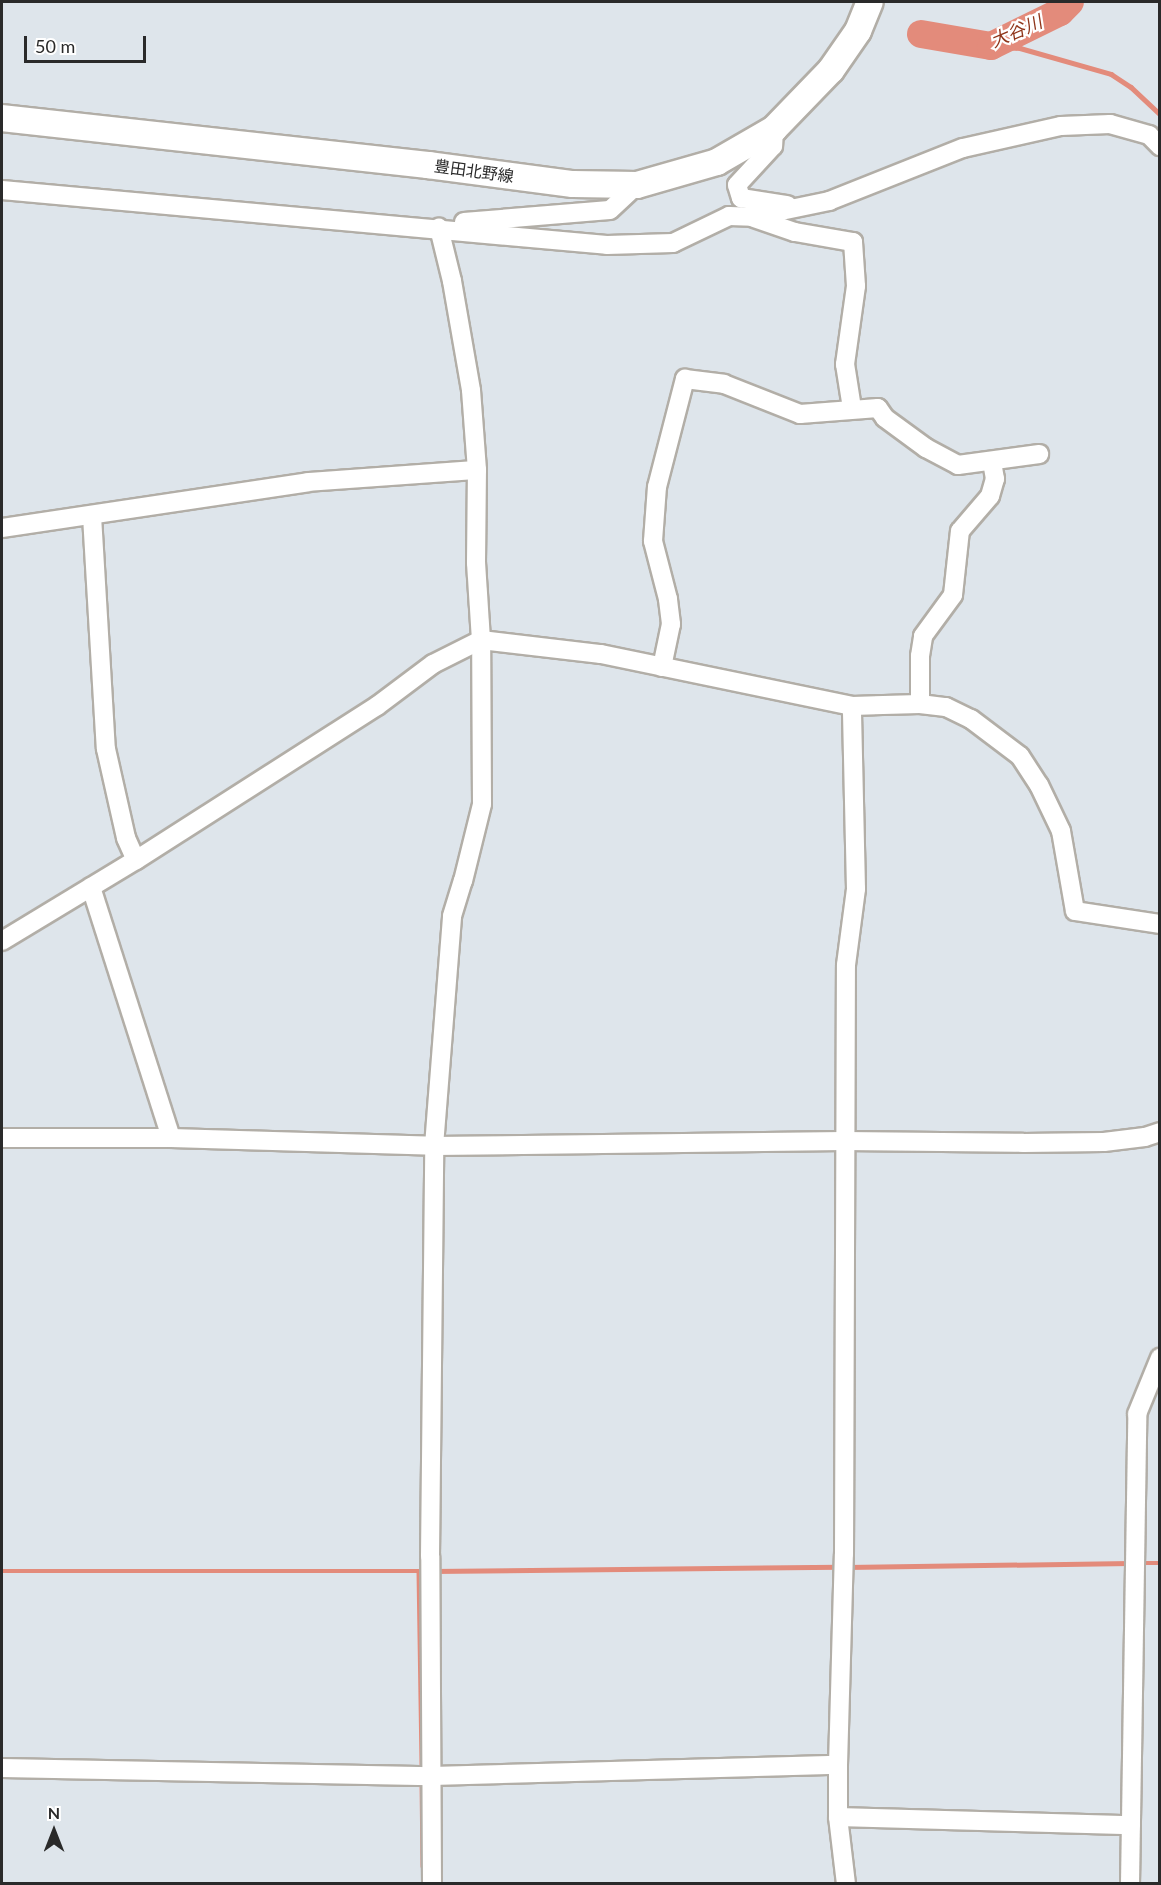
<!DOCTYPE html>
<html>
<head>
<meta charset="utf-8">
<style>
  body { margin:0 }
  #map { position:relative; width:1161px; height:1885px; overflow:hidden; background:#dee5eb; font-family:Lato,"Noto Sans JP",sans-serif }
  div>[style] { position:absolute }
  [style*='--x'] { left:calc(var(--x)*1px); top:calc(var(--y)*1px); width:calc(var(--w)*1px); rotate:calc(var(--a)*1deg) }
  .stream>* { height:4.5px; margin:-2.25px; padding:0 2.25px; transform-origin:2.25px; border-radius:2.25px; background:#e38b7b }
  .river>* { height:28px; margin:-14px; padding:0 14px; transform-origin:14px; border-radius:14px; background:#e38b7b }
  .roads { filter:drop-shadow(2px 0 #b2aea7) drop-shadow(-2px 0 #b2aea7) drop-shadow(0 2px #b2aea7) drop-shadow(0 -2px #b2aea7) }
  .street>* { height:18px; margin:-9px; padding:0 9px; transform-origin:9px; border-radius:9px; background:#fff }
  .secondary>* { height:26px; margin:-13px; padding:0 13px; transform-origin:13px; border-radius:13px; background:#fff }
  span { translate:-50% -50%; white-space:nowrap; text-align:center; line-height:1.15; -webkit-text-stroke:4.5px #fff; paint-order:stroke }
  .street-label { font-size:16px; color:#2a2a2a }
  .water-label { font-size:18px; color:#8f351a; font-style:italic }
  .frame { position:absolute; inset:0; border:3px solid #2a2a2a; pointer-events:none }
  .north { position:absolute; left:24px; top:1801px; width:60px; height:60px; -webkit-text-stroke:4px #fff; paint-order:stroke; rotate:0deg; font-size:16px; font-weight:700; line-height:24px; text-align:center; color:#2a2a2a }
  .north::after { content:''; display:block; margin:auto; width:21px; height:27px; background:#2a2a2a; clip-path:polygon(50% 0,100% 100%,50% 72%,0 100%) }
  .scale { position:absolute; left:24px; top:36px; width:122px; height:27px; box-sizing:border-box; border:3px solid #2a2a2a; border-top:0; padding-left:8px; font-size:18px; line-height:21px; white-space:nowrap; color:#2a2a2a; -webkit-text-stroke:4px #fff; paint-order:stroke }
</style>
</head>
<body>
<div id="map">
  <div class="stream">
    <div style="--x:991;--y:46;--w:29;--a:4"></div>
    <div style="--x:1020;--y:48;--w:95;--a:15.9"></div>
    <div style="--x:1111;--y:74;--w:24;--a:33"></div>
    <div style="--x:1131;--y:87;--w:40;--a:43"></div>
    <div style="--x:1138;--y:1563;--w:22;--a:0"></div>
    <div style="--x:847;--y:1567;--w:283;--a:-0.8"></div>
    <div style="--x:2;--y:1571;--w:423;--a:0"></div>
    <div style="--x:419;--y:1571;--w:202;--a:89.1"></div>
    <div style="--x:433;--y:1571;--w:406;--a:-0.6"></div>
    <div style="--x:422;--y:1781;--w:85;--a:89.3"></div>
  </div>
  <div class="river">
    <div style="--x:921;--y:34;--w:71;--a:9.7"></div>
    <div style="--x:991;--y:46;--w:77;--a:-26.2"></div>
    <div style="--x:1060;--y:12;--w:14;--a:-45"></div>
  </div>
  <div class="roads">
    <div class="street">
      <div style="--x:774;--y:129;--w:17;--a:93"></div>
      <div style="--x:773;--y:146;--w:53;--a:132.7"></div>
      <div style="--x:737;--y:185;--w:14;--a:73"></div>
      <div style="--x:741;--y:198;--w:47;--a:8.7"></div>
      <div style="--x:2;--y:190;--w:607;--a:5.19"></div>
      <div style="--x:607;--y:245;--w:66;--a:-1.7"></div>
      <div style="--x:673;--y:243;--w:62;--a:-25.7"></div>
      <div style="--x:729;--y:216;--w:23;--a:2"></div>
      <div style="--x:752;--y:217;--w:79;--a:-11.7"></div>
      <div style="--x:829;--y:201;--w:144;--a:-21.6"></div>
      <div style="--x:963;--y:148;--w:100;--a:-12.7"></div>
      <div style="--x:1061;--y:126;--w:49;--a:-2.3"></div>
      <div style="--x:1110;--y:124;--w:41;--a:15.8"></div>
      <div style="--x:1149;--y:135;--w:16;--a:45"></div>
      <div style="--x:754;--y:218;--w:43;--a:18.9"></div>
      <div style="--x:795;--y:232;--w:59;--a:9.8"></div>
      <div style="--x:853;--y:242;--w:44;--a:86.1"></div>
      <div style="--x:856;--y:286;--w:79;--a:98"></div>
      <div style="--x:845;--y:364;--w:45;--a:81"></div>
      <div style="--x:464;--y:222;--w:146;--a:-4.7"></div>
      <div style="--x:610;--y:210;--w:37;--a:-43"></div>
      <div style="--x:92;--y:516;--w:233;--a:86.6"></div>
      <div style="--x:106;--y:749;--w:91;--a:77.3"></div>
      <div style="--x:126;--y:838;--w:24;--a:66"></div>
      <div style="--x:2;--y:528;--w:309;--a:-8.5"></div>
      <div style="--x:308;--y:482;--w:169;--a:-4.1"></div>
      <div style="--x:662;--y:667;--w:44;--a:-78.2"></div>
      <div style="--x:671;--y:624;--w:25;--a:-97"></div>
      <div style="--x:668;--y:599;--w:60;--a:-104.5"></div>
      <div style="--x:653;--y:541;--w:54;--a:-85.8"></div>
      <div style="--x:657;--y:487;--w:112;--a:-75.5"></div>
      <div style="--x:685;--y:379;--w:39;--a:7"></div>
      <div style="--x:724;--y:384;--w:82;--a:21.5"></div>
      <div style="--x:800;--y:414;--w:78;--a:-4.4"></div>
      <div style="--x:878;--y:408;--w:12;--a:55"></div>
      <div style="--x:885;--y:418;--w:51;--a:36.2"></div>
      <div style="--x:926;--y:448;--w:36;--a:28"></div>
      <div style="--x:958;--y:465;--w:82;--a:-7.7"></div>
      <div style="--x:920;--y:704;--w:48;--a:-90"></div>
      <div style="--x:920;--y:656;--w:20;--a:-81"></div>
      <div style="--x:923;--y:636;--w:51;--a:-53.8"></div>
      <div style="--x:953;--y:595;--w:64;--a:-83.8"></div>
      <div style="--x:960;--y:531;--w:46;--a:-49.4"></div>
      <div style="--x:990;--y:496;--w:18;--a:-74"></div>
      <div style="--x:995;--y:479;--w:17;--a:-100"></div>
      <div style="--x:91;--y:887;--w:263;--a:72.3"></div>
      <div style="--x:2;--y:941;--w:157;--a:-31.2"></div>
      <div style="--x:136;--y:860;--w:286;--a:-32.6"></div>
      <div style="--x:377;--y:706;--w:70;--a:-36.9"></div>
      <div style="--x:433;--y:664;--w:54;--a:-26.6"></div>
      <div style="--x:481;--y:640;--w:121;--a:6.7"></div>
      <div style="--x:601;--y:654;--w:256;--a:11.7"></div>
      <div style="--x:852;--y:706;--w:68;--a:-1.7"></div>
      <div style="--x:920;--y:704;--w:26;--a:7"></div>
      <div style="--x:946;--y:707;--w:28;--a:26"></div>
      <div style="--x:971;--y:719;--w:61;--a:37.1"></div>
      <div style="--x:1020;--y:756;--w:35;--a:57"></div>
      <div style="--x:1039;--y:785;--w:51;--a:64.4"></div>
      <div style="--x:1061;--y:831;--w:81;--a:80.1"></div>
      <div style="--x:1075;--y:911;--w:86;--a:8.7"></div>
      <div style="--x:2;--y:1138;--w:169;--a:0"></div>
      <div style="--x:171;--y:1138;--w:263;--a:1.7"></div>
      <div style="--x:434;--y:1146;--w:410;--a:-0.7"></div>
      <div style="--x:844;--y:1141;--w:179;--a:0.6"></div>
      <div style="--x:1023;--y:1143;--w:81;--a:-0.7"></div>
      <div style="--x:1104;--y:1142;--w:41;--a:-7"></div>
      <div style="--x:1145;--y:1137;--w:16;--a:-18"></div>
      <div style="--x:2;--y:1768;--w:430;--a:1.1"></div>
      <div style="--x:432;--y:1776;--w:406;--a:-1.6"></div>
      <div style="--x:838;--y:1817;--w:293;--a:1.6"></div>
      <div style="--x:432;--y:1884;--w:328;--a:-90.3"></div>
      <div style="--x:430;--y:1556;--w:410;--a:-89.4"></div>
      <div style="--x:434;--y:1146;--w:231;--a:-85.5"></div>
      <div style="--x:452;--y:916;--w:37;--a:-73"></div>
      <div style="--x:463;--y:881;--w:79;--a:-76.1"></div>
      <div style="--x:482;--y:804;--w:164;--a:-90.3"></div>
      <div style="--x:481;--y:640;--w:77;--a:-93.7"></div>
      <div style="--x:476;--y:563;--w:93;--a:-89.4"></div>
      <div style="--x:477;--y:470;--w:80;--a:-94.3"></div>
      <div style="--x:471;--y:390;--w:111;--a:-99.9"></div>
      <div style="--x:452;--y:281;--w:55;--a:-103.8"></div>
      <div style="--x:846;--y:1884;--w:67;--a:-96.8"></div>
      <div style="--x:838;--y:1817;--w:52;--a:-90"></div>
      <div style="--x:838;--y:1765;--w:211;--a:-88.4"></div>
      <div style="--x:844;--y:1554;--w:589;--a:-89.81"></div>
      <div style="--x:846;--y:965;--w:77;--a:-82.5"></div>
      <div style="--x:856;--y:889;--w:183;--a:-91.3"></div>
      <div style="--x:1130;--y:1884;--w:470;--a:-89.1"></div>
      <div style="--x:1137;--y:1414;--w:61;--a:-67.7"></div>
    </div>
    <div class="secondary">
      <div style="--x:2;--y:118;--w:429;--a:6.3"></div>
      <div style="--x:428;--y:165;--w:146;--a:7.5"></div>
      <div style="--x:573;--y:184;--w:64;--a:0.9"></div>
      <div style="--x:637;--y:185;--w:83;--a:-16"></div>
      <div style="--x:717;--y:162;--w:66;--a:-30.1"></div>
      <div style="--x:774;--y:129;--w:82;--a:-46"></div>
      <div style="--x:831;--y:70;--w:47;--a:-55.3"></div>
      <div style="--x:858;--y:31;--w:31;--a:-68"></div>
    </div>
  </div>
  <div class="street-label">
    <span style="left:474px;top:171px;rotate:8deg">豊田北野線</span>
  </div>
  <div class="water-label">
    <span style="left:1016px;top:31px;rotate:-23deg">大谷川</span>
  </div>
  <div class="frame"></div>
  <div class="north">N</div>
  <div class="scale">50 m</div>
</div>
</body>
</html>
